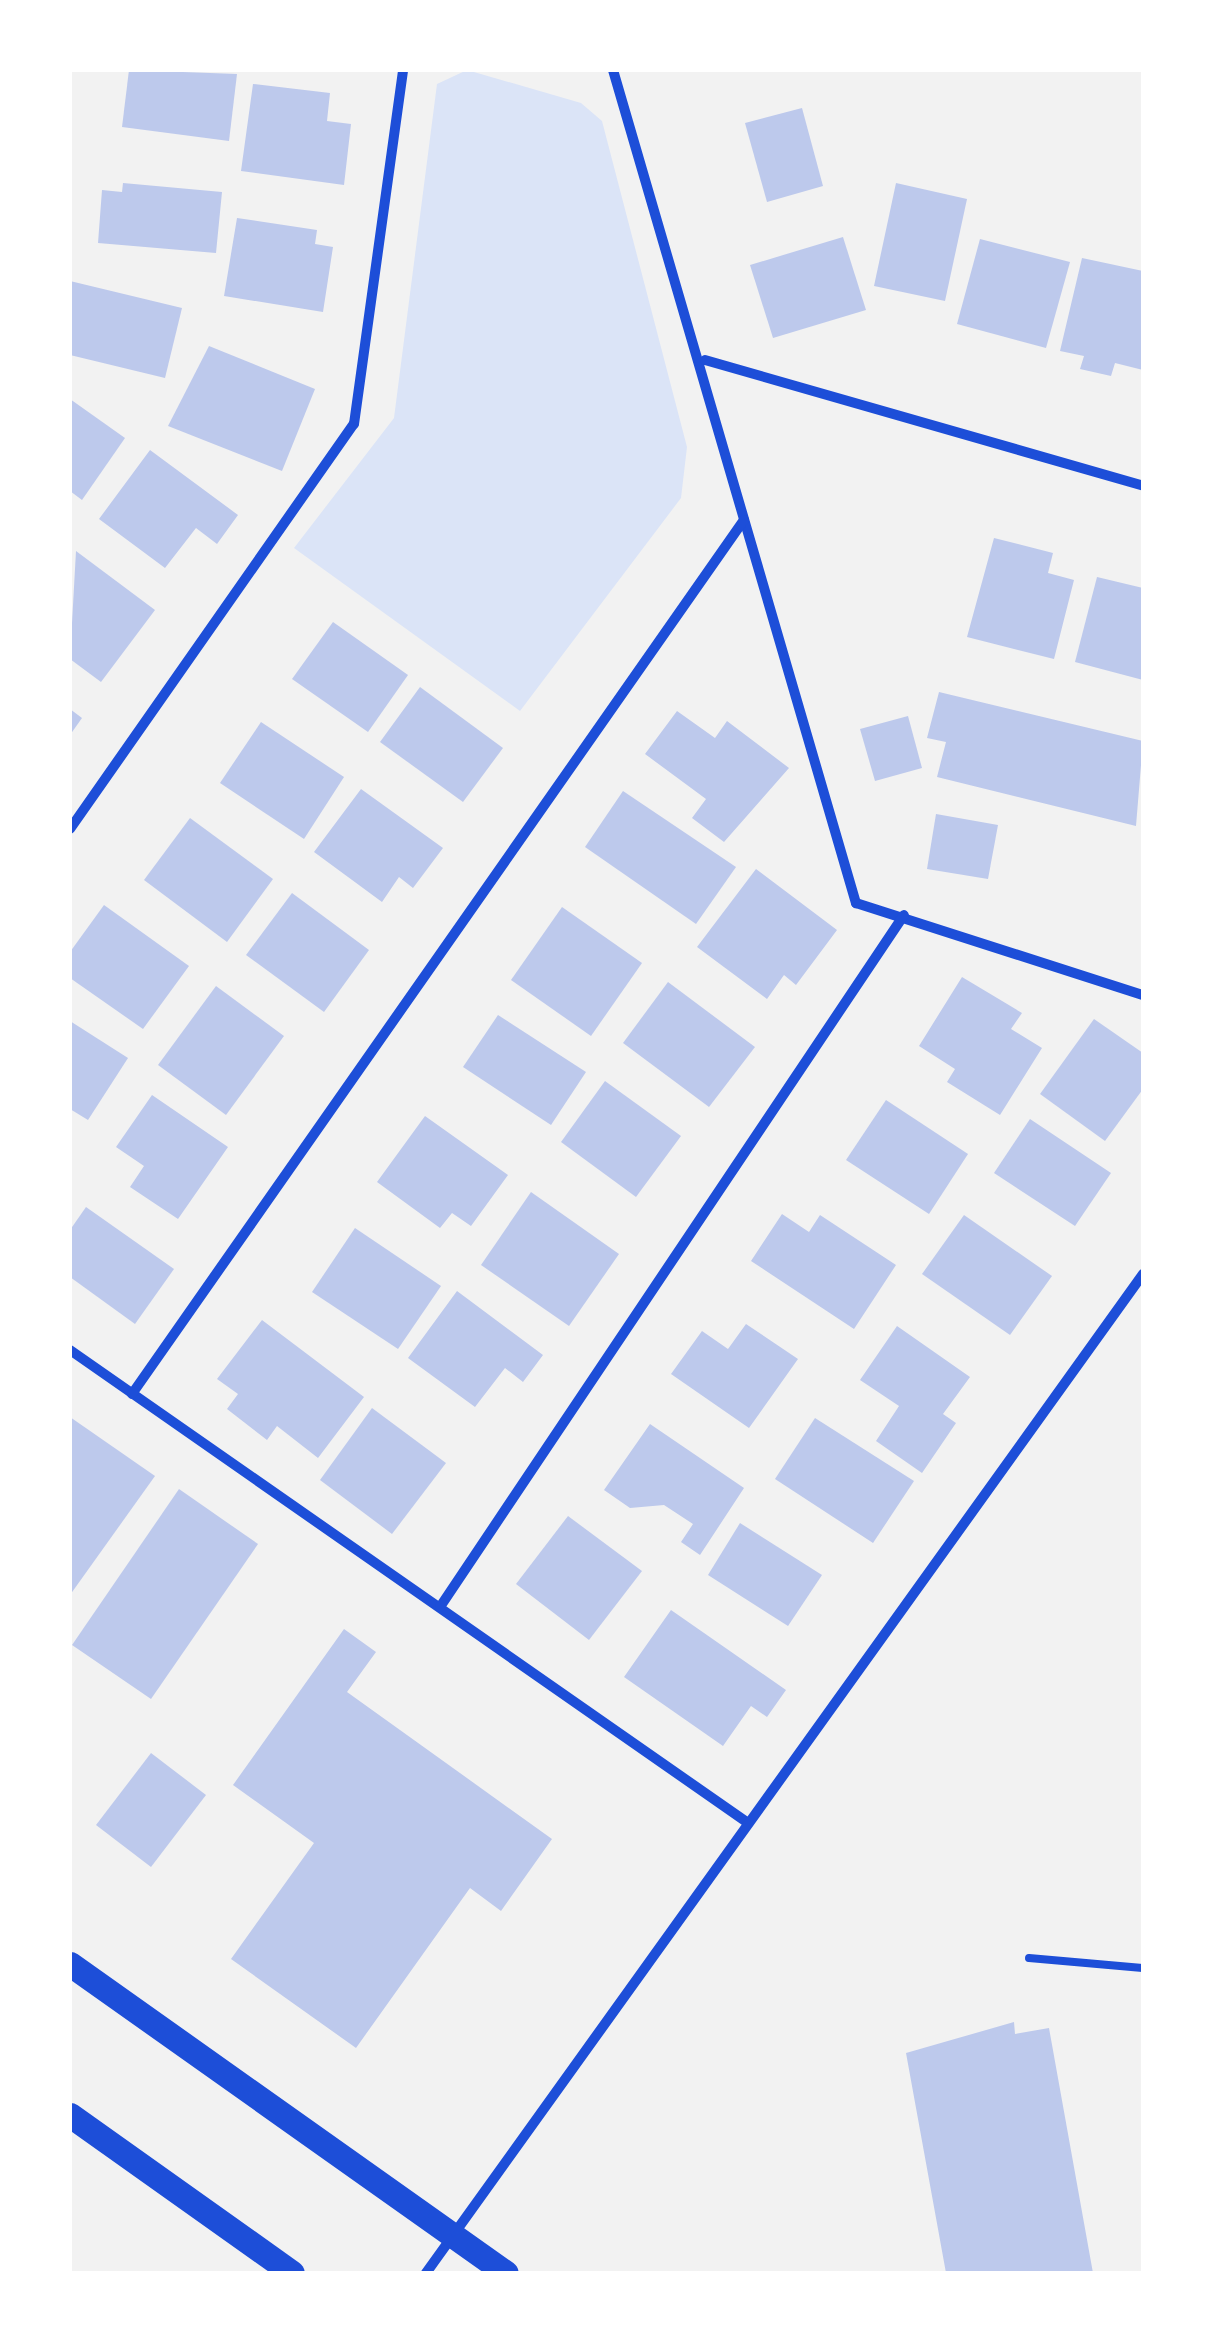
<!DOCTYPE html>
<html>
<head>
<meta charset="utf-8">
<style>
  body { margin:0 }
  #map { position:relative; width:1213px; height:2343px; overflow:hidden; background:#f2f2f2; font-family:"PT Serif",serif }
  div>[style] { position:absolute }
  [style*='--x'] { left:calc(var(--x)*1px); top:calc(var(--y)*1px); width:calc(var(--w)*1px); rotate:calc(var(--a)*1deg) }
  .green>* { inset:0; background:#dbe4f7 }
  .building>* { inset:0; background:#bdc9ec }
  .service>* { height:8px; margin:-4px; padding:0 4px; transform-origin:4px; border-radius:4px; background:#1d4ed8 }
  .minor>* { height:10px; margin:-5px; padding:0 5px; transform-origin:5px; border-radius:5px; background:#1d4ed8 }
  .primary>* { height:25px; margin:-12.5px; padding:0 12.5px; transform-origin:12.5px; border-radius:12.5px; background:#1d4ed8 }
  span { translate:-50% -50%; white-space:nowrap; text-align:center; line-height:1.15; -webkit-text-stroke:9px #fff; paint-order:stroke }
  .frame { position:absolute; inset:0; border:72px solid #fff; pointer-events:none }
</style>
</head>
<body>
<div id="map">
  <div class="green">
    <div style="clip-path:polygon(467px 70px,581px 103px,602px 121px,687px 447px,681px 498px,520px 711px,294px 548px,394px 418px,437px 84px)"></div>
  </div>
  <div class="building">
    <div style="clip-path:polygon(129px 70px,237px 74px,229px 141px,122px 127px)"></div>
    <div style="clip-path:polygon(253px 84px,330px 93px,327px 121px,351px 124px,344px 185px,241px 171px)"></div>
    <div style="clip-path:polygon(802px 108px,823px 186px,767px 202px,745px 123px)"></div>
    <div style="clip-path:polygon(123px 183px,222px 192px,216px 253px,98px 243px,102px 190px,122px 192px)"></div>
    <div style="clip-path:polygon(896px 183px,967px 199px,945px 301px,874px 286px)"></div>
    <div style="clip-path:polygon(237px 218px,317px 230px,315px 244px,333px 247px,323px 312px,224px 296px)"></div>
    <div style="clip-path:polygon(843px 237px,866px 310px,773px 338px,750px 265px)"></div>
    <div style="clip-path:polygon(980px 239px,1070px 262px,1046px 348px,957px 324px)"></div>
    <div style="clip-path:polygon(1082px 258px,1143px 271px,1143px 370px,1115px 363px,1111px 376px,1080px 369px,1084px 356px,1060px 351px)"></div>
    <div style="clip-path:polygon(70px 281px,182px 308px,165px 378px,70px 355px)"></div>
    <div style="clip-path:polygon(209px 346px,315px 389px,282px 471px,168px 426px)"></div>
    <div style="clip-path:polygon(70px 399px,125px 438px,82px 500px,70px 491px)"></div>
    <div style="clip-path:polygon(150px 450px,238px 515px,217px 544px,196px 528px,165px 568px,99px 519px)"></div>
    <div style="clip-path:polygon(994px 538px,1053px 553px,1048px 573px,1074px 580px,1054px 659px,967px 637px)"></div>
    <div style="clip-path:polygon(76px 551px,155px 610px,101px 682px,70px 659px)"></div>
    <div style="clip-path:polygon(1097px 577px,1143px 588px,1143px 680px,1075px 662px)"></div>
    <div style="clip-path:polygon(333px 622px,408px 675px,368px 732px,292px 679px)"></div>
    <div style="clip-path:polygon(420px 687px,503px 748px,463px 802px,380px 742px)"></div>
    <div style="clip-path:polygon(939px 692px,1143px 741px,1136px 826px,937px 777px,946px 742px,927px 738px)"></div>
    <div style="clip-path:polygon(70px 709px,82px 718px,70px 735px)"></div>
    <div style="clip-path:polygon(677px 711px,715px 738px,727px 721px,789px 768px,724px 842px,692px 818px,706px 799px,645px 754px)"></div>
    <div style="clip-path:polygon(908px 716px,922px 768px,875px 781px,860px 729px)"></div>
    <div style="clip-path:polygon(261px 722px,344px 777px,304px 839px,220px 783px)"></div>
    <div style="clip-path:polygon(361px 789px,443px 848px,413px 888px,399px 877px,382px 902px,314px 852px)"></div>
    <div style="clip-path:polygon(623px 791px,736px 867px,696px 924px,585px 847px)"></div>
    <div style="clip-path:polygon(936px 814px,998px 825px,988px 879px,927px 869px)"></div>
    <div style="clip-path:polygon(190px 818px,273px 879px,227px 942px,144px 880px)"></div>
    <div style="clip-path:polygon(756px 869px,837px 930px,796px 985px,784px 975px,767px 999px,697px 947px)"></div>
    <div style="clip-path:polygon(292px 893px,369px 950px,324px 1012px,246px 955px)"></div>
    <div style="clip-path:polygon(104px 905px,189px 966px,143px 1029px,70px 978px,70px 952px)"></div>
    <div style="clip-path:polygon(562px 907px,642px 963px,591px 1036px,511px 980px)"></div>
    <div style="clip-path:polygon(962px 977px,1022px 1013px,1011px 1029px,1042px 1048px,1000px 1115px,947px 1082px,955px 1069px,919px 1046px)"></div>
    <div style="clip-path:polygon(668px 982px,755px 1047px,709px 1107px,623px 1043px)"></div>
    <div style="clip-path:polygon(216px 986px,284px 1036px,226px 1115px,158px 1065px)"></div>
    <div style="clip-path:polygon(498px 1015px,586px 1072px,551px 1125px,463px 1067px)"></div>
    <div style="clip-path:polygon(1094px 1019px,1143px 1053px,1143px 1089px,1105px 1141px,1040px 1094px)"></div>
    <div style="clip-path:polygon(70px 1021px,128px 1058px,88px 1120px,70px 1109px)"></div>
    <div style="clip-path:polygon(605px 1081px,681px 1136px,636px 1197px,561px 1142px)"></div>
    <div style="clip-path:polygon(152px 1095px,228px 1147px,178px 1219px,130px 1187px,144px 1166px,116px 1147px)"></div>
    <div style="clip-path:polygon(886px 1100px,968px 1154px,929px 1214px,846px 1160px)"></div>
    <div style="clip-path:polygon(425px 1116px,508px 1175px,471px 1226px,452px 1213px,440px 1228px,377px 1182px)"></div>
    <div style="clip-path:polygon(1030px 1119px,1111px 1173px,1075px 1226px,994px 1173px)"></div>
    <div style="clip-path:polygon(531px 1192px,619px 1254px,569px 1326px,481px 1265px)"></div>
    <div style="clip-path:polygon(86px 1207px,174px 1269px,135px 1324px,70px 1277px,70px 1230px)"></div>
    <div style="clip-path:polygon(782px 1214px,809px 1232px,820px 1215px,896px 1265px,854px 1329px,751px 1261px)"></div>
    <div style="clip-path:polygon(964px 1215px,1052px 1276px,1010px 1335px,922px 1274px)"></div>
    <div style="clip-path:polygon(355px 1228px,441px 1286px,398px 1349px,312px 1292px)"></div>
    <div style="clip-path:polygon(457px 1291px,543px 1355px,523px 1382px,505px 1368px,475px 1407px,408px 1358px)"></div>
    <div style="clip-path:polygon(262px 1320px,364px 1397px,318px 1458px,277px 1426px,267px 1440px,227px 1409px,238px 1394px,217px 1379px)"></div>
    <div style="clip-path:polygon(746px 1324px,798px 1359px,749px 1428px,671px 1374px,702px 1331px,728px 1349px)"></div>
    <div style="clip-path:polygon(897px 1326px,970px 1377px,943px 1414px,956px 1423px,922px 1473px,876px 1441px,899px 1406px,860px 1380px)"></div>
    <div style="clip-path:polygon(372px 1408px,446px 1463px,392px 1534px,320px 1480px)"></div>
    <div style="clip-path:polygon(70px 1417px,155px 1476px,70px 1595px)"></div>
    <div style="clip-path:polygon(815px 1418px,914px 1481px,873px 1543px,775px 1479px)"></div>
    <div style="clip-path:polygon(650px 1424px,744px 1488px,700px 1555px,681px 1542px,693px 1524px,664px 1505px,630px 1508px,604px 1490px)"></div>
    <div style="clip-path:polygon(179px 1489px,258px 1544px,151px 1699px,72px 1645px)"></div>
    <div style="clip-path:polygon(568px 1516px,642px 1571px,589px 1640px,516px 1584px)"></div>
    <div style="clip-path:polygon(740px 1523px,822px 1575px,788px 1626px,708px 1575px)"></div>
    <div style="clip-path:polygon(671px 1610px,786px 1690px,767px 1717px,751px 1706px,723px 1746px,624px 1677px)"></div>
    <div style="clip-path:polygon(344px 1629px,376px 1652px,347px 1692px,552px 1839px,501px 1911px,470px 1888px,356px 2048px,231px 1959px,314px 1843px,233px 1785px)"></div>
    <div style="clip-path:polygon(151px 1753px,206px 1795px,151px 1867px,96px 1825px)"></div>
    <div style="clip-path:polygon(1014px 2022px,1015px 2034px,1049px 2028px,1093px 2273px,946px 2273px,906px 2053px)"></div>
  </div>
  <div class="service">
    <div style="--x:1029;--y:1958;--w:114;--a:5"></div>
  </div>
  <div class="minor">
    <div style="--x:613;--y:70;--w:868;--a:73.74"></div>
    <div style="--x:856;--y:903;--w:301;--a:17.8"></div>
    <div style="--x:705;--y:360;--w:456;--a:16"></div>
    <div style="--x:70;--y:829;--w:495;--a:-55"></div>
    <div style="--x:354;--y:424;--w:357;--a:-82.1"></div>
    <div style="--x:70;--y:1350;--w:827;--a:34.9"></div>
    <div style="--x:132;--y:1394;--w:1067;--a:-55"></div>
    <div style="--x:440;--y:1607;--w:833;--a:-56.16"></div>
    <div style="--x:426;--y:2273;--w:1230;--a:-54.33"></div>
  </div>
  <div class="primary">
    <div style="--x:70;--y:1964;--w:534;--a:35.33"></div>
    <div style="--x:70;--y:2115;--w:272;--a:35.4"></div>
  </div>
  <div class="frame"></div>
</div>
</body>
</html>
